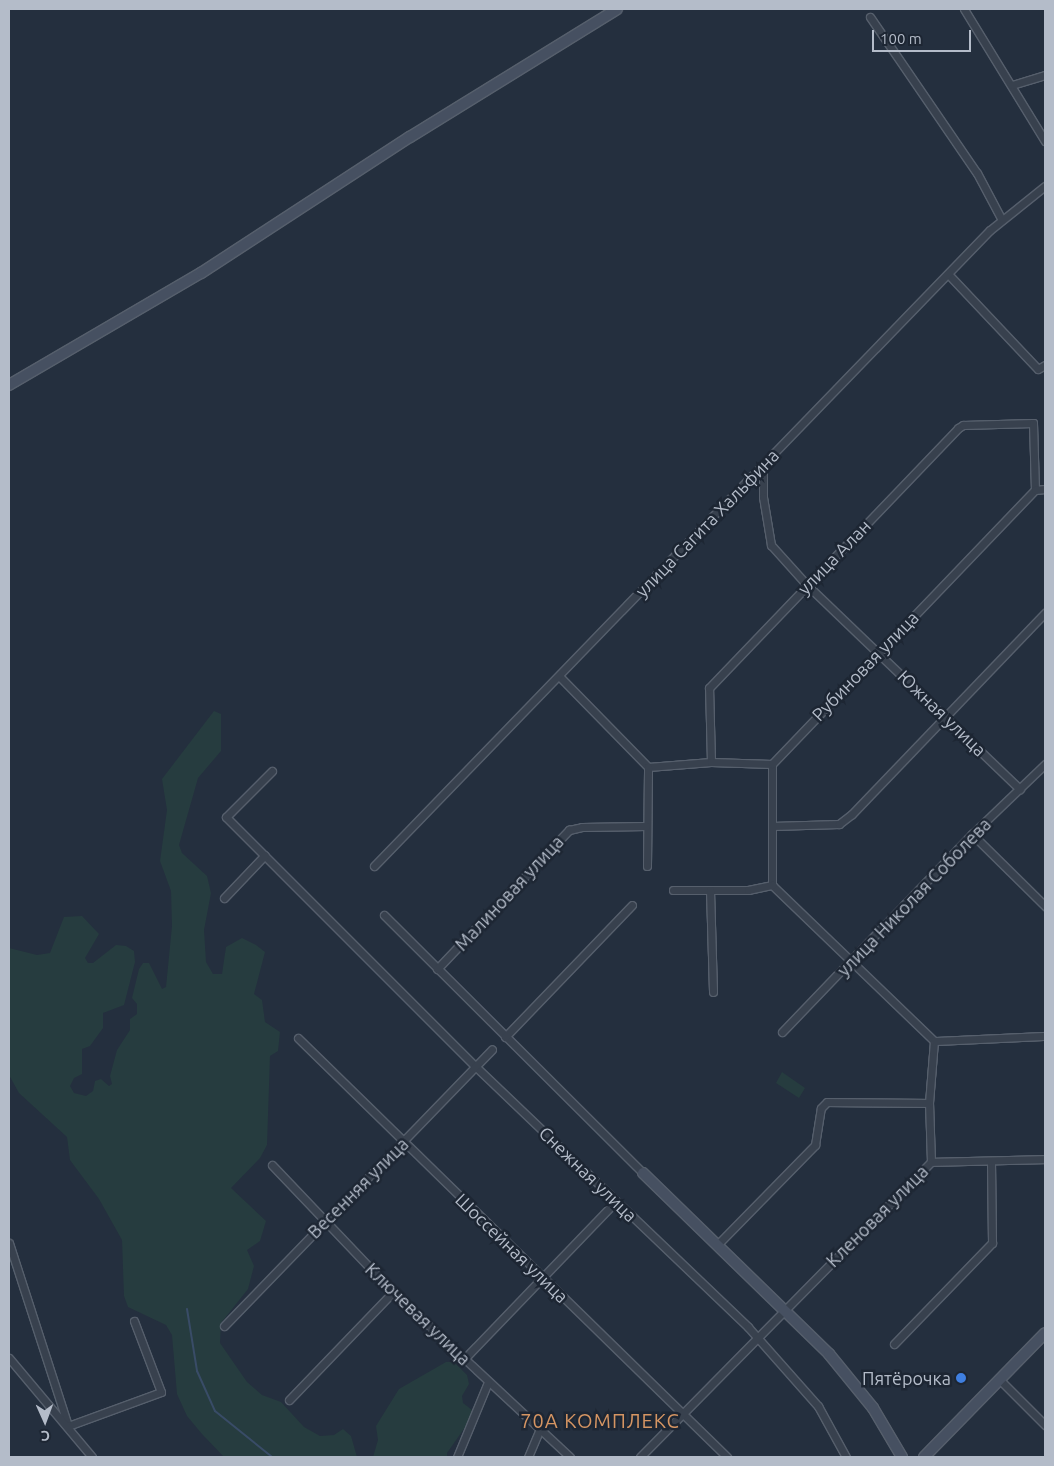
<!DOCTYPE html>
<html>
<head>
<meta charset="utf-8">
<style>
  body { margin:0 }
  #map { position:relative; width:1054px; height:1466px; overflow:hidden; background:#242f3e; font-family:Ubuntu,sans-serif }
  div>[style] { position:absolute }
  [style*='--x'] { left:calc(var(--x)*1px); top:calc(var(--y)*1px); width:calc(var(--w)*1px); rotate:calc(var(--a)*1deg) }
  .green>* { inset:0; background:#263c3f }
  .stream>* { height:2px; margin:-1px; padding:0 1px; transform-origin:1px; border-radius:1px; background:#394c67 }
  .roads { filter:drop-shadow(1px 0 #565f6c) drop-shadow(-1px 0 #565f6c) drop-shadow(0 1px #565f6c) drop-shadow(0 -1px #565f6c) }
  .street>* { height:7px; margin:-3.5px; padding:0 3.5px; transform-origin:3.5px; border-radius:3.5px; background:#38414e }
  .secondary>* { height:10px; margin:-5px; padding:0 5px; transform-origin:5px; border-radius:5px; background:#465061 }
  .dots>* { width:14px; height:14px; translate:-50% -50%; box-sizing:border-box; border:2px solid #1d2633; border-radius:50% }
  span { translate:-50% -50%; white-space:nowrap; text-align:center; line-height:1.15; -webkit-text-stroke:5px #1d2633; paint-order:stroke }
  .street-label { font-size:18px; color:#b4bcc9 }
  .poi-label { font-size:18px; color:#b4bcc9 }
  .right { translate:-100% -50%; text-align:right }
  .quarter-label { font-size:20px; color:#d59563; letter-spacing:1px }
  .frame { position:absolute; inset:0; border:10px solid #b4bcc9; pointer-events:none }
  .north { position:absolute; left:20px; top:1396px; width:50px; height:50px; -webkit-text-stroke:4px #1d2633; paint-order:stroke; rotate:178deg; font-size:14px; font-weight:700; line-height:20px; text-align:center; color:#b4bcc9 }
  .north::after { content:''; display:block; margin:auto; width:18px; height:22px; background:#b4bcc9; clip-path:polygon(50% 0,100% 100%,50% 72%,0 100%) }
  .scale { position:absolute; left:872px; top:30px; width:99px; height:22px; box-sizing:border-box; border:2px solid #b4bcc9; border-top:0; padding-left:6px; font-size:15px; line-height:18px; white-space:nowrap; color:#b4bcc9; -webkit-text-stroke:4px #1d2633; paint-order:stroke }
</style>
</head>
<body>
<div id="map">
  <div class="green">
    <div style="clip-path:polygon(214px 711px,221px 714px,221px 751px,198px 778px,179px 845px,182px 853px,207px 876px,211px 893px,204px 930px,206px 962px,213px 974px,222px 974px,226px 947px,242px 938px,256px 945px,265px 952px,254px 994px,262px 1000px,265px 1022px,280px 1032px,278px 1051px,270px 1056px,267px 1145px,260px 1158px,231px 1188px,266px 1221px,260px 1241px,247px 1250px,254px 1266px,248px 1289px,221px 1323px,220px 1343px,247px 1382px,262px 1395px,281px 1402px,304px 1427px,320px 1436px,334px 1435px,343px 1429px,351px 1436px,357px 1457px,224px 1457px,202px 1434px,187px 1416px,177px 1394px,172px 1335px,166px 1325px,128px 1307px,124px 1296px,122px 1240px,99px 1199px,70px 1160px,67px 1137px,19px 1093px,9px 1075px,9px 948px,37px 955px,50px 953px,64px 917px,82px 916px,99px 934px,85px 958px,88px 963px,93px 963px,116px 945px,126px 946px,134px 951px,135px 962px,124px 1005px,103px 1013px,103px 1028px,90px 1046px,82px 1049px,82px 1074px,74px 1078px,70px 1086px,74px 1093px,86px 1096px,93px 1091px,95px 1081px,101px 1079px,109px 1086px,112px 1084px,110px 1076px,117px 1050px,130px 1030px,130px 1019px,137px 1014px,137px 1004px,132px 998px,139px 969px,143px 963px,149px 963px,162px 989px,166px 987px,172px 926px,171px 891px,160px 861px,167px 810px,162px 779px)"></div>
    <div style="clip-path:polygon(782px 1072px,805px 1088px,799px 1098px,776px 1083px)"></div>
    <div style="clip-path:polygon(446px 1362px,454px 1362px,467px 1375px,469px 1384px,462px 1396px,463px 1403px,472px 1410px,468px 1423px,447px 1453px,447px 1457px,373px 1457px,378px 1440px,376px 1426px,399px 1389px)"></div>
  </div>
  <div class="stream">
    <div style="--x:187;--y:1309;--w:63;--a:80.8"></div>
    <div style="--x:197;--y:1371;--w:44;--a:65.8"></div>
    <div style="--x:215;--y:1411;--w:73;--a:38.9"></div>
  </div>
  <div class="roads">
    <div class="street">
      <div style="--x:964;--y:9;--w:155;--a:58.5"></div>
      <div style="--x:870;--y:17;--w:189;--a:55.6"></div>
      <div style="--x:977;--y:173;--w:53;--a:62"></div>
      <div style="--x:1012;--y:85;--w:34;--a:-17"></div>
      <div style="--x:949;--y:275;--w:129;--a:46.6"></div>
      <div style="--x:1038;--y:369;--w:8;--a:-30"></div>
      <div style="--x:763;--y:467;--w:30;--a:90"></div>
      <div style="--x:763;--y:497;--w:49;--a:80.5"></div>
      <div style="--x:771;--y:545;--w:54;--a:48"></div>
      <div style="--x:807;--y:585;--w:295;--a:43.8"></div>
      <div style="--x:559;--y:676;--w:127;--a:45.6"></div>
      <div style="--x:711;--y:762;--w:74;--a:-91.5"></div>
      <div style="--x:709;--y:688;--w:360;--a:-46.2"></div>
      <div style="--x:958;--y:428;--w:6;--a:-31"></div>
      <div style="--x:963;--y:425;--w:70;--a:-1.6"></div>
      <div style="--x:1033;--y:423;--w:67;--a:88.3"></div>
      <div style="--x:648;--y:767;--w:63;--a:-4.5"></div>
      <div style="--x:711;--y:762;--w:61;--a:1.9"></div>
      <div style="--x:272;--y:771;--w:65;--a:135"></div>
      <div style="--x:226;--y:817;--w:352;--a:45"></div>
      <div style="--x:475;--y:1066;--w:378;--a:43.7"></div>
      <div style="--x:748;--y:1327;--w:106;--a:48.5"></div>
      <div style="--x:818;--y:1406;--w:58;--a:61.2"></div>
      <div style="--x:772;--y:826;--w:67;--a:-1.7"></div>
      <div style="--x:839;--y:824;--w:16;--a:-38"></div>
      <div style="--x:852;--y:814;--w:279;--a:-46.2"></div>
      <div style="--x:972;--y:834;--w:103;--a:44.6"></div>
      <div style="--x:374;--y:866;--w:885;--a:-45.92"></div>
      <div style="--x:990;--y:230;--w:70;--a:-38.7"></div>
      <div style="--x:647;--y:866;--w:99;--a:-89.4"></div>
      <div style="--x:772;--y:885;--w:121;--a:-90"></div>
      <div style="--x:772;--y:764;--w:380;--a:-46.2"></div>
      <div style="--x:1035;--y:490;--w:10;--a:-6"></div>
      <div style="--x:772;--y:885;--w:225;--a:43.9"></div>
      <div style="--x:673;--y:890;--w:75;--a:0"></div>
      <div style="--x:748;--y:890;--w:25;--a:-12"></div>
      <div style="--x:710;--y:890;--w:102;--a:88.3"></div>
      <div style="--x:224;--y:898;--w:59;--a:-46.4"></div>
      <div style="--x:384;--y:915;--w:366;--a:44.9"></div>
      <div style="--x:437;--y:969;--w:192;--a:-46.5"></div>
      <div style="--x:569;--y:830;--w:13;--a:-13"></div>
      <div style="--x:582;--y:827;--w:64;--a:-0.9"></div>
      <div style="--x:782;--y:1032;--w:274;--a:-46.2"></div>
      <div style="--x:972;--y:834;--w:101;--a:-43.8"></div>
      <div style="--x:505;--y:1037;--w:183;--a:-46.1"></div>
      <div style="--x:298;--y:1038;--w:600;--a:44.32"></div>
      <div style="--x:931;--y:1162;--w:59;--a:-91.9"></div>
      <div style="--x:929;--y:1103;--w:62;--a:-85.4"></div>
      <div style="--x:934;--y:1041;--w:111;--a:-2.6"></div>
      <div style="--x:272;--y:1165;--w:175;--a:46.4"></div>
      <div style="--x:393;--y:1292;--w:242;--a:43"></div>
      <div style="--x:9;--y:1243;--w:192;--a:72.1"></div>
      <div style="--x:68;--y:1426;--w:99;--a:-20.1"></div>
      <div style="--x:161;--y:1392;--w:76;--a:-110.8"></div>
      <div style="--x:718;--y:1244;--w:139;--a:-45.6"></div>
      <div style="--x:815;--y:1145;--w:37;--a:-81"></div>
      <div style="--x:821;--y:1108;--w:8;--a:-45"></div>
      <div style="--x:827;--y:1102;--w:102;--a:0.6"></div>
      <div style="--x:224;--y:1326;--w:385;--a:-45.9"></div>
      <div style="--x:894;--y:1344;--w:141;--a:-45.9"></div>
      <div style="--x:992;--y:1243;--w:82;--a:-90.7"></div>
      <div style="--x:9;--y:1358;--w:129;--a:50"></div>
      <div style="--x:465;--y:1358;--w:218;--a:-46.1"></div>
      <div style="--x:1000;--y:1380;--w:64;--a:45"></div>
      <div style="--x:289;--y:1400;--w:150;--a:-46.1"></div>
      <div style="--x:457;--y:1457;--w:81;--a:-67.5"></div>
      <div style="--x:528;--y:1457;--w:30;--a:-67"></div>
      <div style="--x:640;--y:1457;--w:414;--a:-45.4"></div>
      <div style="--x:931;--y:1162;--w:114;--a:-1.5"></div>
    </div>
    <div class="secondary">
      <div style="--x:9;--y:385;--w:222;--a:-30.3"></div>
      <div style="--x:201;--y:273;--w:249;--a:-33.1"></div>
      <div style="--x:410;--y:137;--w:243;--a:-31.7"></div>
      <div style="--x:643;--y:1173;--w:260;--a:44.2"></div>
      <div style="--x:829;--y:1354;--w:70;--a:50.8"></div>
      <div style="--x:873;--y:1408;--w:57;--a:59.4"></div>
      <div style="--x:924;--y:1457;--w:173;--a:-45.7"></div>
    </div>
  </div>
  <div class="dots">
    <div style="left:961px;top:1378px;background:#3f7fe0"></div>
  </div>
  <div class="street-label">
    <span style="left:707px;top:523px;rotate:-46deg">улица Сагита Хальфина</span>
    <span style="left:834px;top:557px;rotate:-46deg">улица Алан</span>
    <span style="left:865px;top:666px;rotate:-46deg">Рубиновая улица</span>
    <span style="left:942px;top:713px;rotate:44deg">Южная улица</span>
    <span style="left:509px;top:893px;rotate:-47deg">Малиновая улица</span>
    <span style="left:914px;top:897px;rotate:-46deg">улица Николая Соболева</span>
    <span style="left:588px;top:1174px;rotate:44deg">Снежная улица</span>
    <span style="left:358px;top:1188px;rotate:-45deg">Весенняя улица</span>
    <span style="left:877px;top:1216px;rotate:-45deg">Кленовая улица</span>
    <span style="left:512px;top:1248px;rotate:44deg">Шоссейная улица</span>
    <span style="left:418px;top:1314px;rotate:44deg">Ключевая улица</span>
  </div>
  <div class="poi-label">
    <span class="right" style="left:951px;top:1378px">Пятёрочка</span>
  </div>
  <div class="quarter-label">
    <span style="left:600px;top:1420px">70А КОМПЛЕКС</span>
  </div>
  <div class="frame"></div>
  <div class="north">С</div>
  <div class="scale">100 m</div>
</div>
</body>
</html>
